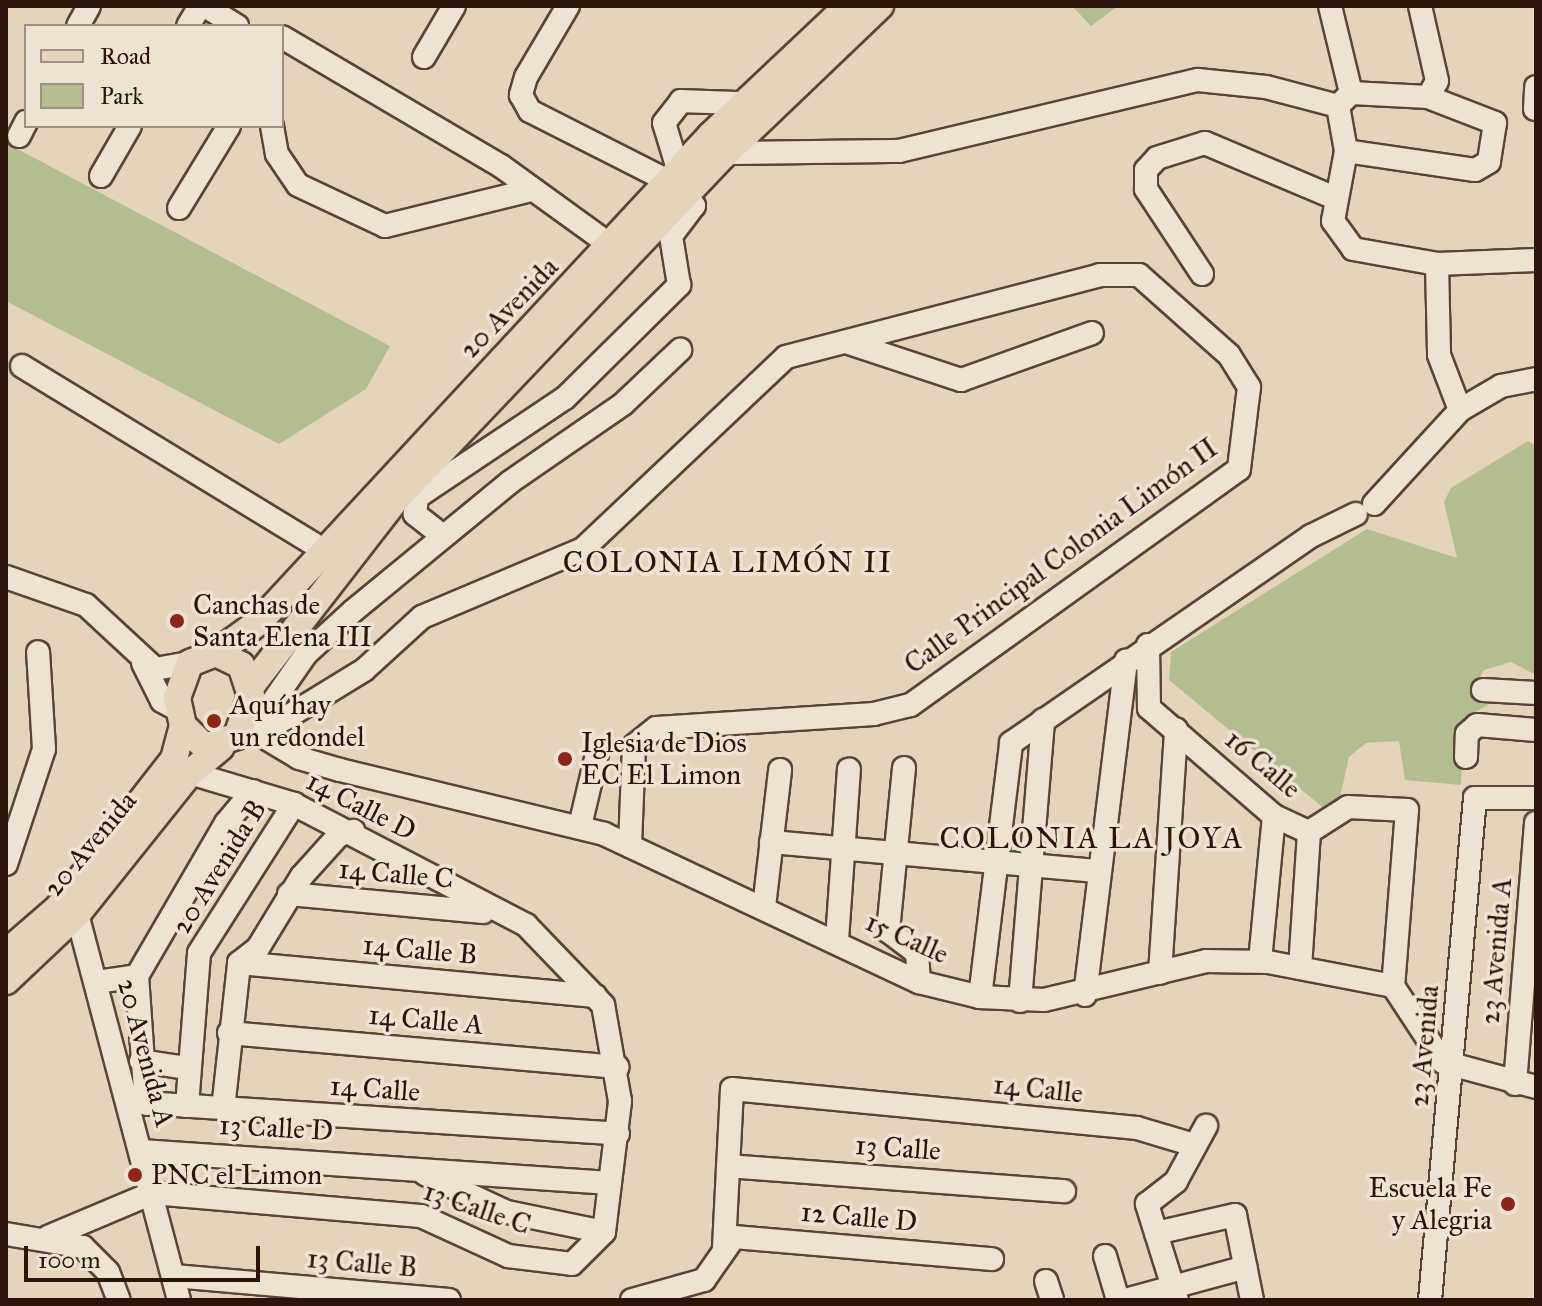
<!DOCTYPE html>
<html>
<head>
<meta charset="utf-8">
<style>
  body { margin:0 }
  #map { position:relative; width:1542px; height:1306px; overflow:hidden; background:#e4d4ba; font-family:"IM FELL Great Primer",serif }
  div>[style] { position:absolute }
  [style*='--x'] { left:calc(var(--x)*1px); top:calc(var(--y)*1px); width:calc(var(--w)*1px); rotate:calc(var(--a)*1deg) }
  .green>* { inset:0; background:#b4bd90 }
  .roads { filter:drop-shadow(2px 0 #5a4436) drop-shadow(-2px 0 #5a4436) drop-shadow(0 2px #5a4436) drop-shadow(0 -2px #5a4436) }
  .minor>* { height:22px; margin:-11px; padding:0 11px; transform-origin:11px; border-radius:11px; background:#ede3d2 }
  .major>* { height:26px; margin:-13px; padding:0 13px; transform-origin:13px; border-radius:13px; background:#e4d4ba }
  .dots>* { width:22px; height:22px; translate:-50% -50%; box-sizing:border-box; border:4px solid #ede3d2; border-radius:50% }
  span { translate:-50% -50%; white-space:nowrap; text-align:center; line-height:1.15; -webkit-text-stroke:7px #ede3d2; paint-order:stroke }
  .street-label { font-size:28px; color:#2c140a }
  .poi-label { font-size:28px; color:#2c140a }
  .left { translate:0 -50%; text-align:left }
  .right { translate:-100% -50%; text-align:right }
  .neighbourhood-label { font-size:30px; color:#2c140a; letter-spacing:2px }
  .frame { position:absolute; inset:0; border:8px solid #2c140a; pointer-events:none }
  .legend { position:absolute; left:24px; top:24px; width:260px; height:104px; box-sizing:border-box; background:#ede3d2; border:2px solid #a09082; margin:0; padding:10px 14px; list-style:none; font-size:24px; color:#2c140a }
  .legend li { display:flex; align-items:center; gap:16px; height:40px }
  .legend b { width:40px; border:2px solid #a09082 }
  .scale { position:absolute; left:24px; top:1246px; width:236px; height:36px; box-sizing:border-box; border:4px solid #2c140a; border-top:0; padding-left:10px; font-size:24px; line-height:28px; white-space:nowrap; color:#2c140a; -webkit-text-stroke:6px #ede3d2; paint-order:stroke }
</style>
</head>
<body>
<div id="map">
  <div class="green">
    <div style="clip-path:polygon(1072px 6px,1118px 6px,1091px 26px)"></div>
    <div style="clip-path:polygon(6px 143px,390px 346px,366px 389px,279px 444px,6px 301px)"></div>
    <div style="clip-path:polygon(1528px 441px,1536px 446px,1536px 675px,1511px 662px,1484px 670px,1473px 690px,1488px 705px,1463px 719px,1461px 785px,1405px 780px,1399px 741px,1366px 743px,1349px 757px,1340px 797px,1326px 810px,1169px 680px,1171px 652px,1367px 529px,1457px 558px,1444px 502px,1451px 488px)"></div>
  </div>
  <div class="roads">
    <div class="minor">
      <div style="--x:205;--y:6;--w:38;--a:32"></div>
      <div style="--x:568;--y:6;--w:82;--a:120.6"></div>
      <div style="--x:526;--y:77;--w:19;--a:106"></div>
      <div style="--x:521;--y:95;--w:18;--a:61"></div>
      <div style="--x:530;--y:111;--w:157;--a:26.9"></div>
      <div style="--x:1330;--y:6;--w:89;--a:76.4"></div>
      <div style="--x:1420;--y:6;--w:77;--a:77.2"></div>
      <div style="--x:1437;--y:81;--w:18;--a:119"></div>
      <div style="--x:78;--y:26;--w:23;--a:-61"></div>
      <div style="--x:188;--y:26;--w:23;--a:-59"></div>
      <div style="--x:282;--y:37;--w:254;--a:30.5"></div>
      <div style="--x:501;--y:166;--w:138;--a:35.9"></div>
      <div style="--x:424;--y:57;--w:59;--a:-59.5"></div>
      <div style="--x:1338;--y:106;--w:18;--a:-45"></div>
      <div style="--x:1351;--y:93;--w:77;--a:3"></div>
      <div style="--x:1428;--y:97;--w:72;--a:21.2"></div>
      <div style="--x:1495;--y:123;--w:39;--a:99"></div>
      <div style="--x:1489;--y:162;--w:16;--a:150"></div>
      <div style="--x:1475;--y:170;--w:130;--a:-171.6"></div>
      <div style="--x:1535;--y:109;--w:22;--a:-87"></div>
      <div style="--x:272;--y:126;--w:28;--a:80"></div>
      <div style="--x:277;--y:154;--w:37;--a:56"></div>
      <div style="--x:298;--y:185;--w:96;--a:25.2"></div>
      <div style="--x:385;--y:226;--w:146;--a:-13.8"></div>
      <div style="--x:19;--y:136;--w:16;--a:-63"></div>
      <div style="--x:726;--y:153;--w:173;--a:-0.7"></div>
      <div style="--x:899;--y:151;--w:307;--a:-13.4"></div>
      <div style="--x:1198;--y:80;--w:68;--a:5.9"></div>
      <div style="--x:1266;--y:87;--w:74;--a:14.8"></div>
      <div style="--x:1338;--y:106;--w:46;--a:79.9"></div>
      <div style="--x:1346;--y:151;--w:71;--a:100.5"></div>
      <div style="--x:1333;--y:221;--w:34;--a:54"></div>
      <div style="--x:1353;--y:249;--w:85;--a:10.1"></div>
      <div style="--x:1437;--y:264;--w:99;--a:-2.3"></div>
      <div style="--x:679;--y:172;--w:51;--a:-107"></div>
      <div style="--x:664;--y:123;--w:28;--a:-52"></div>
      <div style="--x:681;--y:101;--w:61;--a:1.9"></div>
      <div style="--x:101;--y:176;--w:58;--a:-59.9"></div>
      <div style="--x:179;--y:208;--w:96;--a:-58.6"></div>
      <div style="--x:1437;--y:264;--w:91;--a:88.7"></div>
      <div style="--x:1439;--y:355;--w:59;--a:69.1"></div>
      <div style="--x:1202;--y:274;--w:102;--a:-123.4"></div>
      <div style="--x:1146;--y:189;--w:19;--a:-90"></div>
      <div style="--x:1146;--y:170;--w:16;--a:-47"></div>
      <div style="--x:1157;--y:158;--w:50;--a:-17.4"></div>
      <div style="--x:1205;--y:143;--w:139;--a:22.9"></div>
      <div style="--x:849;--y:343;--w:118;--a:18.3"></div>
      <div style="--x:961;--y:380;--w:139;--a:-19.7"></div>
      <div style="--x:22;--y:366;--w:354;--a:31.4"></div>
      <div style="--x:1374;--y:504;--w:127;--a:-47.5"></div>
      <div style="--x:1460;--y:410;--w:48;--a:-30.3"></div>
      <div style="--x:1501;--y:386;--w:36;--a:-11"></div>
      <div style="--x:443;--y:536;--w:36;--a:-142"></div>
      <div style="--x:415;--y:514;--w:17;--a:-83"></div>
      <div style="--x:417;--y:497;--w:178;--a:-33.8"></div>
      <div style="--x:565;--y:398;--w:161;--a:-44.7"></div>
      <div style="--x:679;--y:285;--w:50;--a:-99.3"></div>
      <div style="--x:671;--y:236;--w:38;--a:-53"></div>
      <div style="--x:694;--y:206;--w:11;--a:-128"></div>
      <div style="--x:6;--y:577;--w:85;--a:19.3"></div>
      <div style="--x:86;--y:605;--w:94;--a:42.8"></div>
      <div style="--x:155;--y:669;--w:36;--a:-10"></div>
      <div style="--x:1148;--y:645;--w:63;--a:89.1"></div>
      <div style="--x:1149;--y:708;--w:165;--a:40.8"></div>
      <div style="--x:1274;--y:816;--w:38;--a:25"></div>
      <div style="--x:1309;--y:832;--w:46;--a:-32.7"></div>
      <div style="--x:1348;--y:807;--w:59;--a:2.9"></div>
      <div style="--x:1407;--y:810;--w:177;--a:94.5"></div>
      <div style="--x:143;--y:663;--w:42;--a:63.4"></div>
      <div style="--x:162;--y:701;--w:19;--a:28"></div>
      <div style="--x:1483;--y:690;--w:53;--a:3.2"></div>
      <div style="--x:251;--y:729;--w:56;--a:31.1"></div>
      <div style="--x:299;--y:758;--w:43;--a:16.3"></div>
      <div style="--x:340;--y:770;--w:272;--a:13.6"></div>
      <div style="--x:604;--y:834;--w:348;--a:25.2"></div>
      <div style="--x:919;--y:982;--w:63;--a:13.8"></div>
      <div style="--x:980;--y:997;--w:64;--a:2.7"></div>
      <div style="--x:1044;--y:1000;--w:167;--a:-13.5"></div>
      <div style="--x:1206;--y:961;--w:62;--a:0.9"></div>
      <div style="--x:1268;--y:962;--w:127;--a:10.9"></div>
      <div style="--x:1393;--y:986;--w:91;--a:56.7"></div>
      <div style="--x:1443;--y:1062;--w:96;--a:15"></div>
      <div style="--x:253;--y:730;--w:93;--a:-55.1"></div>
      <div style="--x:306;--y:654;--w:64;--a:-42.5"></div>
      <div style="--x:353;--y:611;--w:203;--a:-39.4"></div>
      <div style="--x:510;--y:482;--w:137;--a:-34.6"></div>
      <div style="--x:623;--y:404;--w:79;--a:-43.5"></div>
      <div style="--x:258;--y:735;--w:124;--a:-31.5"></div>
      <div style="--x:364;--y:670;--w:79;--a:-42.4"></div>
      <div style="--x:422;--y:617;--w:175;--a:-22.9"></div>
      <div style="--x:583;--y:549;--w:279;--a:-43.4"></div>
      <div style="--x:786;--y:357;--w:325;--a:-14.6"></div>
      <div style="--x:1100;--y:275;--w:39;--a:0"></div>
      <div style="--x:1139;--y:275;--w:120;--a:41.6"></div>
      <div style="--x:1229;--y:355;--w:38;--a:58"></div>
      <div style="--x:1249;--y:387;--w:83;--a:97"></div>
      <div style="--x:1239;--y:469;--w:405;--a:144.3"></div>
      <div style="--x:910;--y:705;--w:37;--a:166"></div>
      <div style="--x:874;--y:714;--w:218;--a:176.3"></div>
      <div style="--x:656;--y:728;--w:28;--a:141"></div>
      <div style="--x:634;--y:746;--w:100;--a:92.3"></div>
      <div style="--x:1466;--y:757;--w:23;--a:-88"></div>
      <div style="--x:1467;--y:734;--w:13;--a:-42"></div>
      <div style="--x:1477;--y:725;--w:59;--a:4.8"></div>
      <div style="--x:904;--y:768;--w:164;--a:95.6"></div>
      <div style="--x:888;--y:931;--w:36;--a:37"></div>
      <div style="--x:917;--y:953;--w:29;--a:86"></div>
      <div style="--x:580;--y:826;--w:74;--a:-76.7"></div>
      <div style="--x:771;--y:842;--w:327;--a:5.1"></div>
      <div style="--x:6;--y:864;--w:121;--a:-71.7"></div>
      <div style="--x:44;--y:749;--w:97;--a:-93.5"></div>
      <div style="--x:289;--y:894;--w:195;--a:5.3"></div>
      <div style="--x:764;--y:907;--w:138;--a:-83.3"></div>
      <div style="--x:77;--y:914;--w:399;--a:75.2"></div>
      <div style="--x:837;--y:940;--w:171;--a:-86"></div>
      <div style="--x:1260;--y:961;--w:146;--a:-84.5"></div>
      <div style="--x:239;--y:963;--w:358;--a:5.3"></div>
      <div style="--x:1300;--y:968;--w:136;--a:-86.2"></div>
      <div style="--x:1160;--y:973;--w:244;--a:-86.2"></div>
      <div style="--x:97;--y:982;--w:40;--a:-8.5"></div>
      <div style="--x:1085;--y:995;--w:337;--a:-83"></div>
      <div style="--x:980;--y:997;--w:256;--a:-83"></div>
      <div style="--x:1011;--y:743;--w:364;--a:-34.6"></div>
      <div style="--x:1311;--y:536;--w:50;--a:-26.1"></div>
      <div style="--x:1020;--y:1001;--w:282;--a:-85.3"></div>
      <div style="--x:229;--y:1033;--w:390;--a:5"></div>
      <div style="--x:141;--y:1061;--w:47;--a:8.7"></div>
      <div style="--x:1515;--y:1084;--w:262;--a:-85.4"></div>
      <div style="--x:129;--y:1102;--w:490;--a:3.7"></div>
      <div style="--x:146;--y:1104;--w:128;--a:-94"></div>
      <div style="--x:137;--y:976;--w:177;--a:-59.8"></div>
      <div style="--x:226;--y:823;--w:42;--a:-49.8"></div>
      <div style="--x:187;--y:1106;--w:153;--a:-85.5"></div>
      <div style="--x:199;--y:953;--w:177;--a:-57.5"></div>
      <div style="--x:223;--y:1109;--w:147;--a:-83.7"></div>
      <div style="--x:239;--y:963;--w:24;--a:-38"></div>
      <div style="--x:258;--y:948;--w:84;--a:-58.6"></div>
      <div style="--x:302;--y:876;--w:55;--a:-47.9"></div>
      <div style="--x:339;--y:835;--w:15;--a:-16"></div>
      <div style="--x:141;--y:1151;--w:470;--a:3.9"></div>
      <div style="--x:728;--y:1166;--w:337;--a:4.3"></div>
      <div style="--x:425;--y:1174;--w:90;--a:24.9"></div>
      <div style="--x:507;--y:1212;--w:99;--a:11.7"></div>
      <div style="--x:1156;--y:1233;--w:81;--a:-12.8"></div>
      <div style="--x:1235;--y:1215;--w:87;--a:78.7"></div>
      <div style="--x:6;--y:1234;--w:78;--a:9.6"></div>
      <div style="--x:83;--y:1247;--w:35;--a:45"></div>
      <div style="--x:108;--y:1272;--w:30;--a:69"></div>
      <div style="--x:48;--y:1237;--w:113;--a:-22.9"></div>
      <div style="--x:152;--y:1193;--w:270;--a:4.9"></div>
      <div style="--x:421;--y:1216;--w:96;--a:24.7"></div>
      <div style="--x:508;--y:1256;--w:64;--a:7.1"></div>
      <div style="--x:572;--y:1264;--w:45;--a:-45"></div>
      <div style="--x:604;--y:1232;--w:132;--a:-83"></div>
      <div style="--x:620;--y:1101;--w:97;--a:-100"></div>
      <div style="--x:603;--y:1005;--w:111;--a:-133.9"></div>
      <div style="--x:526;--y:925;--w:262;--a:-152.5"></div>
      <div style="--x:294;--y:804;--w:109;--a:-163.4"></div>
      <div style="--x:724;--y:1247;--w:158;--a:-87.1"></div>
      <div style="--x:732;--y:1089;--w:407;--a:5.5"></div>
      <div style="--x:1137;--y:1128;--w:59;--a:16.6"></div>
      <div style="--x:1105;--y:1256;--w:46;--a:73.5"></div>
      <div style="--x:174;--y:1276;--w:276;--a:5"></div>
      <div style="--x:1046;--y:1281;--w:20;--a:72"></div>
      <div style="--x:632;--y:1300;--w:75;--a:-15.5"></div>
      <div style="--x:704;--y:1280;--w:52;--a:-55.1"></div>
      <div style="--x:734;--y:1237;--w:259;--a:4.9"></div>
      <div style="--x:1125;--y:1300;--w:125;--a:-15.3"></div>
      <div style="--x:1177;--y:1300;--w:101;--a:-107.4"></div>
      <div style="--x:1147;--y:1204;--w:37;--a:-38"></div>
      <div style="--x:1176;--y:1181;--w:63;--a:-61.4"></div>
      <div style="--x:1430;--y:1300;--w:504;--a:-84.88"></div>
      <div style="--x:1475;--y:798;--w:61;--a:0"></div>
    </div>
    <div class="major">
      <div style="--x:216;--y:653;--w:53;--a:-35.8"></div>
      <div style="--x:259;--y:622;--w:664;--a:-47.13"></div>
      <div style="--x:711;--y:135;--w:188;--a:-43.3"></div>
      <div style="--x:216;--y:653;--w:28;--a:26"></div>
      <div style="--x:241;--y:665;--w:33;--a:72"></div>
      <div style="--x:251;--y:696;--w:42;--a:109.3"></div>
      <div style="--x:237;--y:736;--w:34;--a:161"></div>
      <div style="--x:205;--y:747;--w:30;--a:-136"></div>
      <div style="--x:183;--y:726;--w:29;--a:-102"></div>
      <div style="--x:177;--y:698;--w:37;--a:-70"></div>
      <div style="--x:190;--y:663;--w:28;--a:-21"></div>
      <div style="--x:251;--y:686;--w:237;--a:-52.2"></div>
      <div style="--x:396;--y:499;--w:478;--a:-46.4"></div>
      <div style="--x:726;--y:153;--w:213;--a:-43.7"></div>
      <div style="--x:6;--y:953;--w:69;--a:-40.9"></div>
      <div style="--x:58;--y:908;--w:189;--a:-52.1"></div>
      <div style="--x:174;--y:759;--w:34;--a:-75"></div>
      <div style="--x:6;--y:981;--w:98;--a:-43.3"></div>
      <div style="--x:77;--y:914;--w:181;--a:-51.3"></div>
      <div style="--x:190;--y:773;--w:40;--a:-40"></div>
    </div>
  </div>
  <div class="dots">
    <div style="left:177px;top:621px;background:#8f2418"></div>
    <div style="left:214px;top:721px;background:#8f2418"></div>
    <div style="left:565px;top:759px;background:#8f2418"></div>
    <div style="left:135px;top:1175px;background:#8f2418"></div>
    <div style="left:1508px;top:1204px;background:#8f2418"></div>
  </div>
  <div class="street-label">
    <span style="left:509px;top:308px;rotate:-46deg">20 Avenida</span>
    <span style="left:1061px;top:556px;rotate:-36deg">Calle Principal Colonia Limón II</span>
    <span style="left:1263px;top:764px;rotate:40deg">16 Calle</span>
    <span style="left:361px;top:806px;rotate:27deg">14 Calle D</span>
    <span style="left:90px;top:844px;rotate:-50deg">20 Avenida</span>
    <span style="left:219px;top:867px;rotate:-58deg">20 Avenida B</span>
    <span style="left:396px;top:874px;rotate:5deg">14 Calle C</span>
    <span style="left:907px;top:938px;rotate:24deg">15 Calle</span>
    <span style="left:420px;top:950px;rotate:5deg">14 Calle B</span>
    <span style="left:1496px;top:951px;rotate:-85deg">23 Avenida A</span>
    <span style="left:426px;top:1020px;rotate:5deg">14 Calle A</span>
    <span style="left:1424px;top:1046px;rotate:-85deg">23 Avenida</span>
    <span style="left:146px;top:1053px;rotate:75deg">20 Avenida A</span>
    <span style="left:375px;top:1089px;rotate:4deg">14 Calle</span>
    <span style="left:1038px;top:1089px;rotate:6deg">14 Calle</span>
    <span style="left:276px;top:1128px;rotate:3deg">13 Calle D</span>
    <span style="left:898px;top:1148px;rotate:4deg">13 Calle</span>
    <span style="left:477px;top:1208px;rotate:19deg">13 Calle C</span>
    <span style="left:859px;top:1217px;rotate:5deg">12 Calle D</span>
    <span style="left:362px;top:1263px;rotate:5deg">13 Calle B</span>
  </div>
  <div class="poi-label">
    <span class="left" style="left:193px;top:621px">Canchas de<br>Santa Elena III</span>
    <span class="left" style="left:230px;top:721px">Aquí hay<br>un redondel</span>
    <span class="left" style="left:581px;top:759px">Iglesia de Dios<br>EC El Limon</span>
    <span class="left" style="left:151px;top:1175px">PNC el Limon</span>
    <span class="right" style="left:1492px;top:1204px">Escuela Fe<br>y Alegria</span>
  </div>
  <div class="neighbourhood-label">
    <span style="left:728px;top:562px">COLONIA LIMÓN II</span>
    <span style="left:1092px;top:838px">COLONIA LA JOYA</span>
  </div>
  <div class="frame"></div>
  <ul class="legend">
  <li><b style="height:10px;background:#e4d4ba"></b>Road</li>
  <li><b style="height:22px;background:#b4bd90"></b>Park</li>
  </ul>
  <div class="scale">100 m</div>
</div>
</body>
</html>
